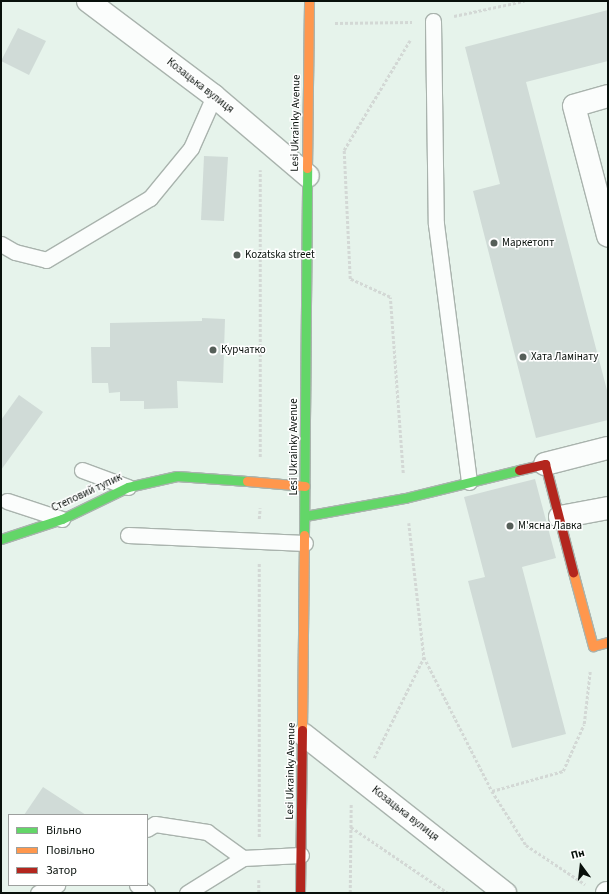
<!DOCTYPE html>
<html>
<head>
<meta charset="utf-8">
<style>
  body { margin:0 }
  #map { position:relative; width:609px; height:894px; overflow:hidden; background:#e6f3eb; font-family:"Source Sans 3",sans-serif }
  div>[style] { position:absolute }
  [style*='--x'] { left:calc(var(--x)*1px); top:calc(var(--y)*1px); width:calc(var(--w)*1px); rotate:calc(var(--a)*1deg) }
  .building>* { inset:0; background:#d0dbd7 }
  .path>* { height:2.5px; margin-top:-1.25px; transform-origin:0; background:repeating-linear-gradient(90deg,#d3d8d5 0 3px,transparent 0 5px) }
  .roads { filter:drop-shadow(1px 0 #a9b3ad) drop-shadow(-1px 0 #a9b3ad) drop-shadow(0 1px #a9b3ad) drop-shadow(0 -1px #a9b3ad) }
  .lane>* { height:15px; margin:-7.5px; padding:0 7.5px; transform-origin:7.5px; border-radius:7.5px; background:#fbfdfc }
  .street>* { height:22px; margin:-11px; padding:0 11px; transform-origin:11px; border-radius:11px; background:#fbfdfc }
  .fast>* { height:9px; margin:-4.5px; padding:0 4.5px; transform-origin:4.5px; border-radius:4.5px; background:#63d668 }
  .slow>* { height:9px; margin:-4.5px; padding:0 4.5px; transform-origin:4.5px; border-radius:4.5px; background:#ff974d }
  .jam>* { height:9px; margin:-4.5px; padding:0 4.5px; transform-origin:4.5px; border-radius:4.5px; background:#b3261e }
  .dots>* { width:11px; height:11px; translate:-50% -50%; box-sizing:border-box; border:2px solid #fff; border-radius:50% }
  span { translate:-50% -50%; white-space:nowrap; text-align:center; line-height:1.15; -webkit-text-stroke:3px #fff; paint-order:stroke }
  .street-label { font-size:11px; color:#08100b }
  .poi-label { font-size:11px; color:#08100b }
  .left { translate:0 -50%; text-align:left }
  .frame { position:absolute; inset:0; border:2px solid #08100b; pointer-events:none }
  .legend { position:absolute; left:8px; top:814px; width:140px; height:72px; box-sizing:border-box; background:#fff; border:1px solid #9c9f9d; margin:0; padding:5px 7px; list-style:none; font-size:12px; color:#08100b }
  .legend li { display:flex; align-items:center; gap:8px; height:20px }
  .legend b { width:20px; border:1px solid #9c9f9d }
  .north { position:absolute; left:561px; top:846px; width:40px; height:40px; -webkit-text-stroke:3px #fff; paint-order:stroke; rotate:345deg; font-size:11px; font-weight:700; line-height:16px; text-align:center; color:#08100b }
  .north::after { content:''; display:block; margin:auto; width:14px; height:18px; background:#08100b; clip-path:polygon(50% 0,100% 100%,50% 72%,0 100%) }
</style>
</head>
<body>
<div id="map">
  <div class="building">
    <div style="clip-path:polygon(608px 10px,608px 61px,526px 82px,608px 394px,608px 420px,536px 438px,473px 191px,500px 184px,465px 47px)"></div>
    <div style="clip-path:polygon(18px 28px,46px 41px,29px 75px,1px 61px)"></div>
    <div style="clip-path:polygon(204px 156px,228px 157px,224px 221px,201px 220px)"></div>
    <div style="clip-path:polygon(202px 318px,225px 319px,223px 383px,177px 381px,178px 408px,144px 409px,144px 401px,120px 401px,120px 392px,109px 393px,108px 383px,92px 383px,91px 347px,110px 347px,110px 323px,202px 321px)"></div>
    <div style="clip-path:polygon(19px 395px,43px 412px,1px 470px,1px 420px)"></div>
    <div style="clip-path:polygon(535px 479px,556px 558px,522px 567px,566px 734px,512px 748px,468px 581px,485px 577px,464px 497px)"></div>
    <div style="clip-path:polygon(43px 787px,86px 815px,24px 815px)"></div>
  </div>
  <div class="path">
    <div style="--x:454;--y:16;--w:72;--a:-12.1"></div>
    <div style="--x:335;--y:23;--w:77;--a:-0.7"></div>
    <div style="--x:260;--y:457;--w:287;--a:-90"></div>
    <div style="--x:403;--y:473;--w:176;--a:-94.2"></div>
    <div style="--x:390;--y:297;--w:44;--a:-155.8"></div>
    <div style="--x:350;--y:279;--w:129;--a:-92.7"></div>
    <div style="--x:344;--y:150;--w:128;--a:-59"></div>
    <div style="--x:259;--y:519;--w:11;--a:-85"></div>
    <div style="--x:409;--y:523;--w:135;--a:83.6"></div>
    <div style="--x:424;--y:657;--w:150;--a:63.1"></div>
    <div style="--x:492;--y:791;--w:64;--a:57.8"></div>
    <div style="--x:526;--y:845;--w:71;--a:33.5"></div>
    <div style="--x:374;--y:758;--w:113;--a:-63.7"></div>
    <div style="--x:492;--y:791;--w:74;--a:-15.7"></div>
    <div style="--x:563;--y:771;--w:51;--a:-65.9"></div>
    <div style="--x:584;--y:724;--w:53;--a:-83.5"></div>
    <div style="--x:351;--y:827;--w:117;--a:34.2"></div>
    <div style="--x:259;--y:837;--w:275;--a:-90"></div>
    <div style="--x:259;--y:880;--w:13;--a:90"></div>
    <div style="--x:350;--y:893;--w:89;--a:-89.4"></div>
  </div>
  <div class="roads">
    <div class="lane">
      <div style="--x:433;--y:21;--w:203;--a:89.2"></div>
      <div style="--x:436;--y:224;--w:260;--a:82.7"></div>
      <div style="--x:1;--y:244;--w:16;--a:30"></div>
      <div style="--x:15;--y:252;--w:32;--a:14"></div>
      <div style="--x:46;--y:260;--w:121;--a:-30.8"></div>
      <div style="--x:150;--y:198;--w:65;--a:-50.6"></div>
      <div style="--x:191;--y:148;--w:57;--a:-66.1"></div>
      <div style="--x:82;--y:470;--w:49;--a:20.3"></div>
      <div style="--x:7;--y:501;--w:58;--a:18.1"></div>
      <div style="--x:128;--y:535;--w:177;--a:2.6"></div>
      <div style="--x:147;--y:829;--w:9;--a:-32"></div>
      <div style="--x:155;--y:824;--w:53;--a:8.7"></div>
      <div style="--x:207;--y:832;--w:44;--a:35.8"></div>
      <div style="--x:137;--y:885;--w:13;--a:39"></div>
      <div style="--x:38;--y:893;--w:21;--a:-23"></div>
      <div style="--x:187;--y:893;--w:66;--a:-32"></div>
      <div style="--x:243;--y:858;--w:58;--a:-3"></div>
    </div>
    <div class="street">
      <div style="--x:88;--y:1;--w:158;--a:37"></div>
      <div style="--x:214;--y:96;--w:123;--a:40.4"></div>
      <div style="--x:608;--y:96;--w:35;--a:164"></div>
      <div style="--x:574;--y:106;--w:134;--a:75.3"></div>
      <div style="--x:545;--y:464;--w:65;--a:-14.3"></div>
      <div style="--x:560;--y:517;--w:49;--a:-10.6"></div>
      <div style="--x:304;--y:735;--w:256;--a:38.2"></div>
      <div style="--x:607;--y:893;--w:1;--a:0"></div>
    </div>
    <div class="fast">
      <div style="--x:305;--y:516;--w:102;--a:-10.2"></div>
      <div style="--x:405;--y:498;--w:117;--a:-13.8"></div>
      <div style="--x:304;--y:535;--w:367;--a:-89.5"></div>
      <div style="--x:1;--y:539;--w:64;--a:-18.2"></div>
      <div style="--x:62;--y:519;--w:73;--a:-25.9"></div>
      <div style="--x:128;--y:487;--w:50;--a:-12.7"></div>
      <div style="--x:177;--y:476;--w:70;--a:4.1"></div>
    </div>
    <div class="slow">
      <div style="--x:307;--y:168;--w:167;--a:-89.3"></div>
      <div style="--x:247;--y:481;--w:58;--a:4.9"></div>
      <div style="--x:573;--y:572;--w:77;--a:74.9"></div>
      <div style="--x:593;--y:646;--w:16;--a:-15"></div>
      <div style="--x:302;--y:730;--w:195;--a:-89.4"></div>
    </div>
    <div class="jam">
      <div style="--x:519;--y:470;--w:27;--a:-13"></div>
      <div style="--x:545;--y:464;--w:112;--a:75.5"></div>
      <div style="--x:300;--y:893;--w:163;--a:-89.3"></div>
    </div>
  </div>
  <div class="dots">
    <div style="left:494px;top:243px;background:#565f59"></div>
    <div style="left:237px;top:255px;background:#565f59"></div>
    <div style="left:213px;top:350px;background:#565f59"></div>
    <div style="left:523px;top:357px;background:#565f59"></div>
    <div style="left:510px;top:526px;background:#565f59"></div>
  </div>
  <div class="street-label">
    <span style="left:200px;top:86px;rotate:38deg">Козацька вулиця</span>
    <span style="left:296px;top:123px;rotate:-89deg">Lesi Ukrainky Avenue</span>
    <span style="left:294px;top:447px;rotate:-90deg">Lesi Ukrainky Avenue</span>
    <span style="left:87px;top:493px;rotate:-25deg">Степовий тупик</span>
    <span style="left:291px;top:771px;rotate:-89deg">Lesi Ukrainky Avenue</span>
    <span style="left:405px;top:814px;rotate:38deg">Козацька вулиця</span>
  </div>
  <div class="poi-label">
    <span class="left" style="left:502px;top:243px">Маркетопт</span>
    <span class="left" style="left:245px;top:255px">Kozatska street</span>
    <span class="left" style="left:221px;top:350px">Курчатко</span>
    <span class="left" style="left:531px;top:357px">Хата Ламінату</span>
    <span class="left" style="left:518px;top:526px">М'ясна Лавка</span>
  </div>
  <div class="frame"></div>
  <ul class="legend">
  <li><b style="height:5px;background:#63d668"></b>Вільно</li>
  <li><b style="height:5px;background:#ff974d"></b>Повільно</li>
  <li><b style="height:5px;background:#b3261e"></b>Затор</li>
  </ul>
  <div class="north">Пн</div>
</div>
</body>
</html>
